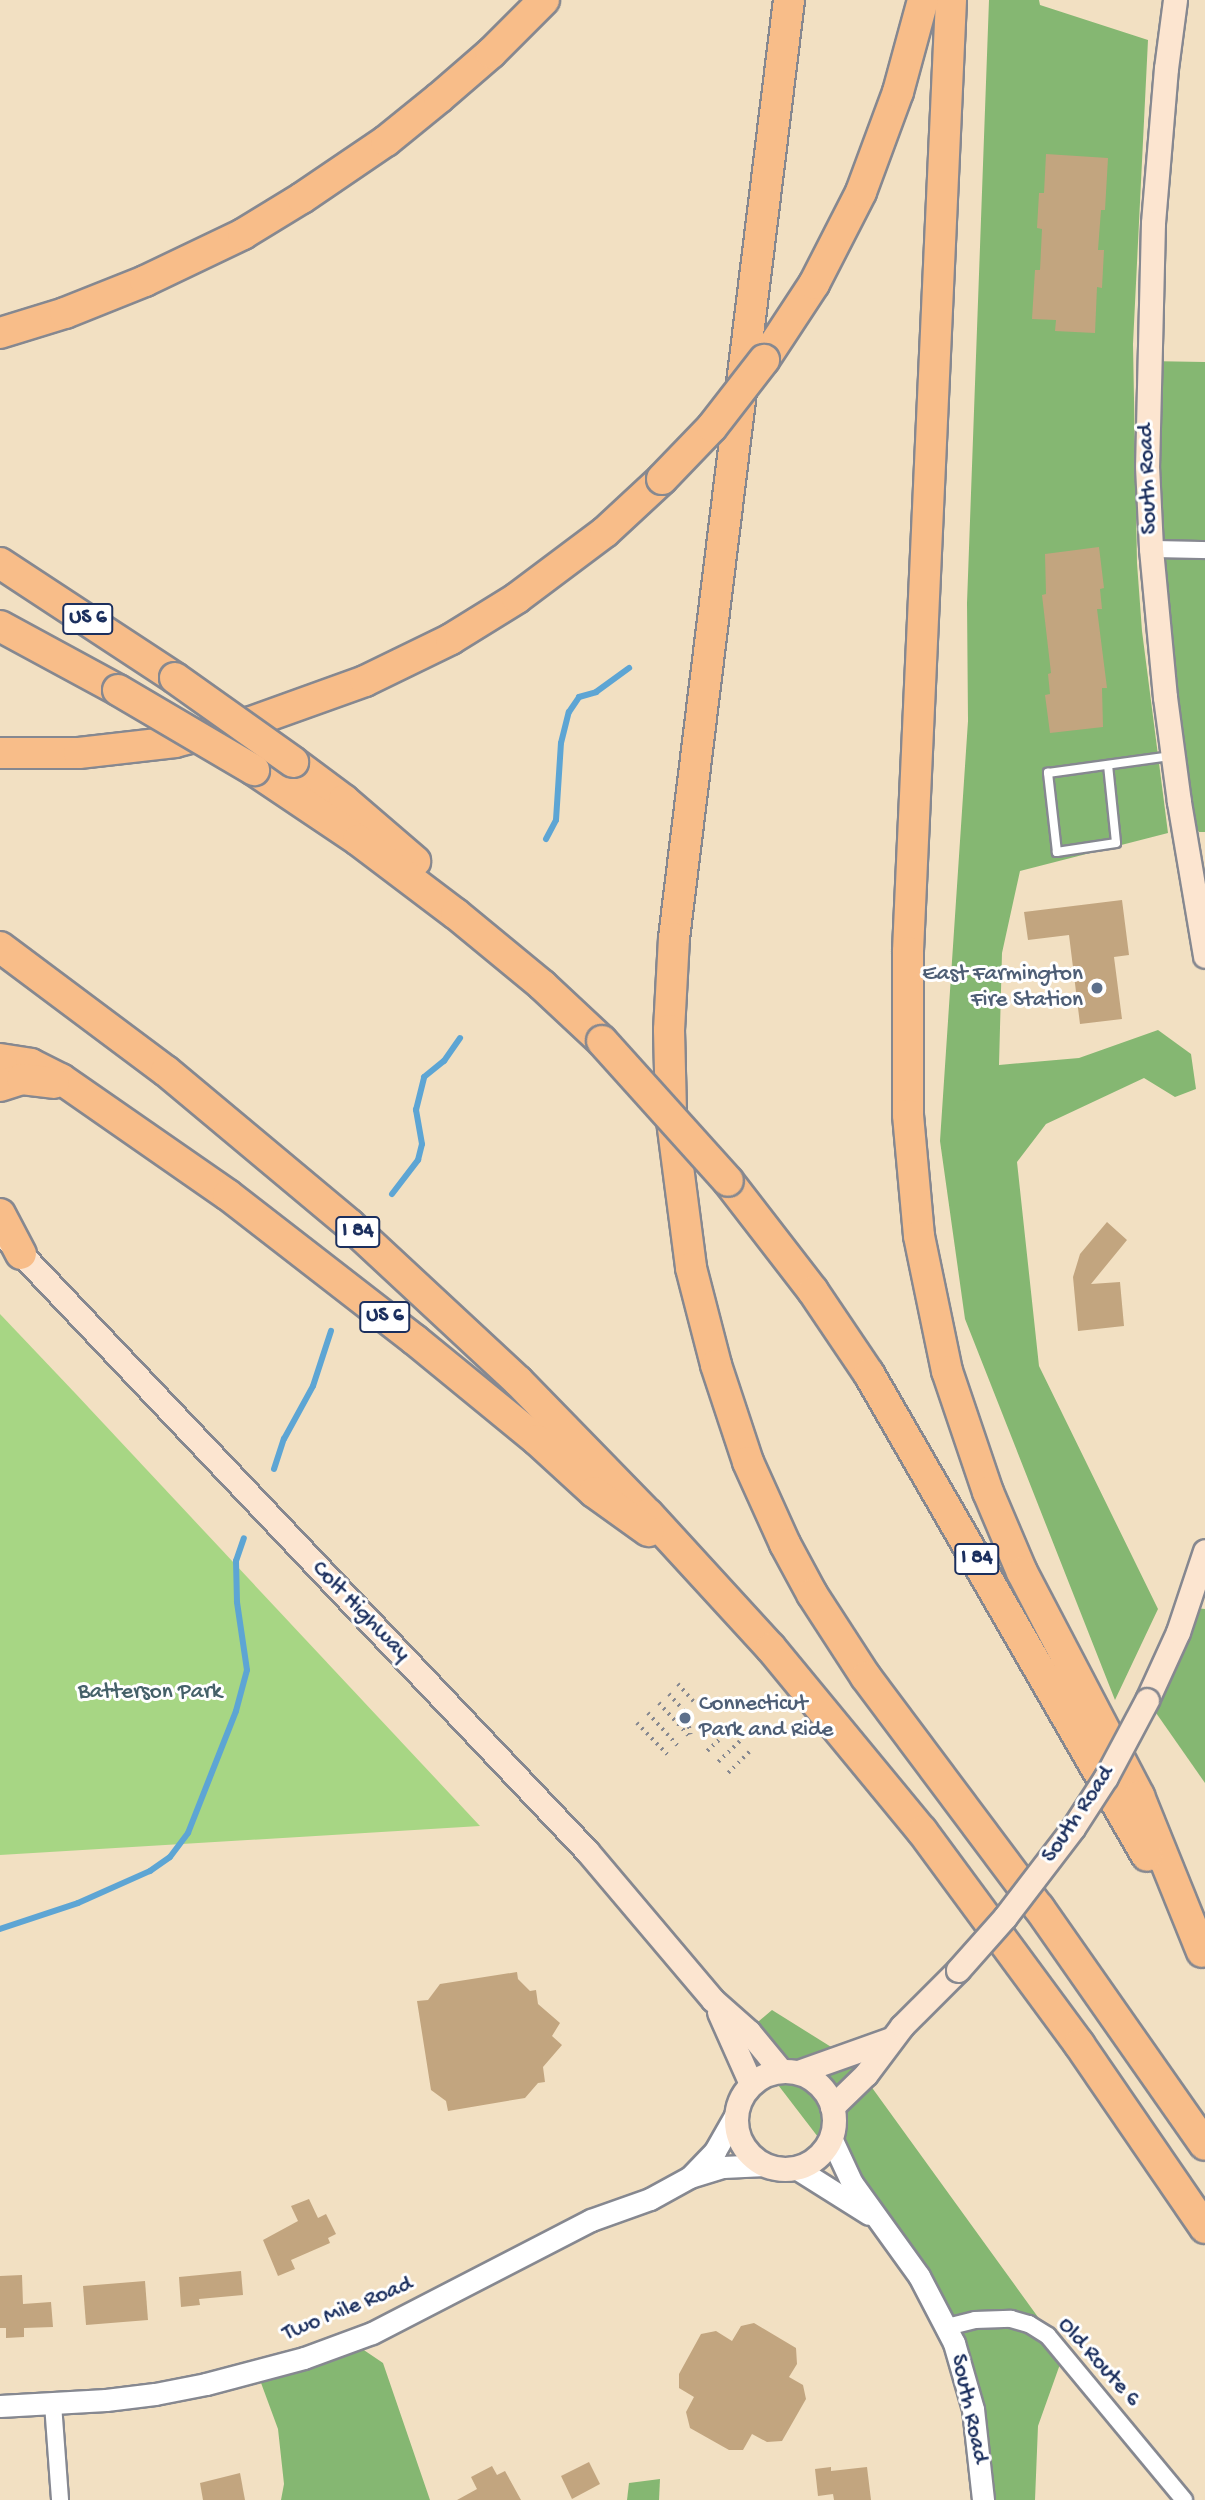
<!DOCTYPE html>
<html>
<head>
<meta charset="utf-8">
<style>
  body { margin:0 }
  #map { position:relative; width:1205px; height:2500px; overflow:hidden; background:#f2e0c2; font-family:"Gochi Hand",sans-serif }
  div>[style] { position:absolute }
  [style*='--x'] { left:calc(var(--x)*1px); top:calc(var(--y)*1px); width:calc(var(--w)*1px); rotate:calc(var(--a)*1deg) }
  .green>* { inset:0; background:#a7d684 }
  .forest>* { inset:0; background:#85b772 }
  .stream>* { height:6px; margin:-3px; padding:0 3px; transform-origin:3px; border-radius:3px; background:#5da5d4 }
  .building>* { inset:0; background:#c2a57f }
  .path>* { height:3.5px; margin-top:-1.75px; transform-origin:0; background:repeating-linear-gradient(90deg,#868890 0 2px,transparent 0 7px) }
  .roads { filter:drop-shadow(2px 0 #868890) drop-shadow(-2px 0 #868890) drop-shadow(0 2px #868890) drop-shadow(0 -2px #868890) }
  .service>* { height:8px; margin:-4px; padding:0 4px; transform-origin:4px; border-radius:4px; background:#fff }
  .minor>* { height:16px; margin:-8px; padding:0 8px; transform-origin:8px; border-radius:8px; background:#fff }
  .tertiary>* { height:21px; margin:-10.5px; padding:0 10.5px; transform-origin:10.5px; border-radius:10.5px; background:#fff }
  .secondary>* { height:23px; margin:-11.5px; padding:0 11.5px; transform-origin:11.5px; border-radius:11.5px; background:#fce5d0 }
  .secondary>.ring { margin:-11.5px; padding:0; box-sizing:content-box; background:none; border:23px solid #fce5d0; border-radius:50% }
  .motorway>* { height:30px; margin:-15px; padding:0 15px; transform-origin:15px; border-radius:15px; background:#f8bd89 }
  .bridges { filter:drop-shadow(2px 0 #868890) drop-shadow(-2px 0 #868890) drop-shadow(0 2px #868890) drop-shadow(0 -2px #868890) }
  .secondary-bridge>* { height:23px; margin:-11.5px; padding:0 11.5px; transform-origin:11.5px; border-radius:11.5px; background:#fce5d0 }
  .motorway-bridge>* { height:30px; margin:-15px; padding:0 15px; transform-origin:15px; border-radius:15px; background:#f8bd89 }
  .dots>* { width:19px; height:19px; translate:-50% -50%; box-sizing:border-box; border:4px solid #fff; border-radius:50% }
  span { translate:-50% -50%; white-space:nowrap; text-align:center; line-height:1.15; -webkit-text-stroke:6px #fff; paint-order:stroke }
  .shield-label span { padding:2px 5px; background:#fff; border:2px solid; border-radius:5px; -webkit-text-stroke-width:0 }
  .shield-label { font-size:21px; color:#1b2f5e; font-weight:700 }
  .street-label { font-size:23px; color:#1b2f5e }
  .service-label { font-size:23px; color:#4e5e75 }
  .right { translate:-100% -50%; text-align:right }
  .left { translate:0 -50%; text-align:left }
  .park-label { font-size:23px; color:#456169 }
</style>
</head>
<body>
<div id="map">
  <div class="green">
    <div style="clip-path:polygon(0 1314px,75px 1393px,480px 1826px,0 1855px)"></div>
  </div>
  <div class="forest">
    <div style="clip-path:polygon(989px 0,1039px 0,1040px 5px,1148px 40px,1133px 344px,1137px 563px,1142px 631px,1168px 833px,1020px 871px,1002px 953px,999px 1065px,1079px 1058px,1158px 1030px,1191px 1054px,1196px 1089px,1175px 1097px,1144px 1078px,1046px 1124px,1017px 1162px,1039px 1366px,1158px 1609px,1115px 1700px,965px 1319px,940px 1141px,968px 721px,967px 603px)"></div>
    <div style="clip-path:polygon(1147px 361px,1205px 362px,1205px 832px,1199px 832px,1179px 802px)"></div>
    <div style="clip-path:polygon(1185px 1607px,1205px 1609px,1205px 1783px,1147px 1700px)"></div>
    <div style="clip-path:polygon(713px 2000px,752px 2027px,772px 2010px,852px 2060px,1064px 2353px,1038px 2426px,1035px 2500px,983px 2500px,962px 2365px,841px 2167px)"></div>
    <div style="clip-path:polygon(349px 2340px,383px 2363px,430px 2500px,281px 2500px,284px 2484px,278px 2429px,257px 2372px)"></div>
    <div style="clip-path:polygon(660px 2479px,659px 2500px,627px 2500px,629px 2483px)"></div>
  </div>
  <div class="stream">
    <div style="--x:546;--y:839;--w:21;--a:-62"></div>
    <div style="--x:556;--y:820;--w:77;--a:-86.3"></div>
    <div style="--x:561;--y:743;--w:32;--a:-76"></div>
    <div style="--x:569;--y:712;--w:18;--a:-56"></div>
    <div style="--x:579;--y:697;--w:18;--a:-16"></div>
    <div style="--x:596;--y:692;--w:41;--a:-36"></div>
    <div style="--x:392;--y:1194;--w:43;--a:-52.6"></div>
    <div style="--x:418;--y:1160;--w:16;--a:-76"></div>
    <div style="--x:422;--y:1144;--w:35;--a:-100"></div>
    <div style="--x:416;--y:1110;--w:34;--a:-76"></div>
    <div style="--x:424;--y:1077;--w:26;--a:-39"></div>
    <div style="--x:444;--y:1061;--w:28;--a:-55"></div>
    <div style="--x:274;--y:1469;--w:32;--a:-72"></div>
    <div style="--x:284;--y:1439;--w:60;--a:-61.3"></div>
    <div style="--x:313;--y:1386;--w:58;--a:-71.9"></div>
    <div style="--x:0;--y:1929;--w:82;--a:-18.4"></div>
    <div style="--x:78;--y:1903;--w:79;--a:-24"></div>
    <div style="--x:150;--y:1871;--w:24;--a:-35"></div>
    <div style="--x:170;--y:1857;--w:30;--a:-53"></div>
    <div style="--x:188;--y:1833;--w:131;--a:-68.5"></div>
    <div style="--x:236;--y:1711;--w:42;--a:-75"></div>
    <div style="--x:247;--y:1670;--w:69;--a:-98.4"></div>
    <div style="--x:237;--y:1602;--w:41;--a:-91.4"></div>
    <div style="--x:236;--y:1561;--w:24;--a:-71"></div>
  </div>
  <div class="building">
    <div style="clip-path:polygon(1046px 154px,1108px 158px,1105px 210px,1101px 210px,1098px 250px,1104px 250px,1102px 288px,1097px 287px,1095px 333px,1055px 331px,1056px 320px,1032px 319px,1035px 270px,1040px 270px,1042px 229px,1037px 228px,1039px 193px,1044px 193px)"></div>
    <div style="clip-path:polygon(1099px 547px,1104px 588px,1100px 589px,1102px 609px,1097px 609px,1107px 688px,1102px 688px,1103px 727px,1050px 733px,1045px 695px,1050px 694px,1048px 674px,1051px 673px,1042px 595px,1046px 594px,1045px 554px)"></div>
    <div style="clip-path:polygon(1122px 900px,1129px 955px,1114px 957px,1122px 1019px,1080px 1024px,1069px 935px,1028px 940px,1024px 912px)"></div>
    <div style="clip-path:polygon(1107px 1222px,1127px 1240px,1091px 1284px,1120px 1282px,1124px 1326px,1078px 1331px,1073px 1277px,1080px 1254px)"></div>
    <div style="clip-path:polygon(517px 1972px,518px 1979px,530px 1991px,536px 1990px,538px 2004px,560px 2023px,552px 2036px,562px 2045px,543px 2067px,545px 2082px,538px 2083px,525px 2098px,448px 2111px,446px 2101px,431px 2090px,417px 2001px,428px 2000px,440px 1984px)"></div>
    <div style="clip-path:polygon(309px 2199px,318px 2218px,326px 2214px,336px 2234px,328px 2238px,330px 2243px,291px 2260px,295px 2269px,278px 2276px,263px 2240px,298px 2221px,291px 2206px)"></div>
    <div style="clip-path:polygon(241px 2271px,243px 2295px,199px 2299px,200px 2305px,181px 2307px,179px 2277px)"></div>
    <div style="clip-path:polygon(22px 2275px,23px 2304px,51px 2302px,53px 2327px,24px 2328px,24px 2337px,6px 2338px,6px 2328px,0 2328px,0 2276px)"></div>
    <div style="clip-path:polygon(145px 2281px,148px 2320px,86px 2325px,83px 2286px)"></div>
    <div style="clip-path:polygon(754px 2323px,796px 2348px,797px 2364px,789px 2377px,803px 2385px,806px 2399px,782px 2441px,767px 2442px,752px 2434px,743px 2450px,729px 2450px,690px 2428px,686px 2412px,694px 2397px,679px 2388px,679px 2374px,701px 2334px,716px 2331px,732px 2341px,741px 2326px)"></div>
    <div style="clip-path:polygon(589px 2462px,600px 2484px,572px 2499px,561px 2476px)"></div>
    <div style="clip-path:polygon(492px 2466px,497px 2475px,505px 2471px,521px 2500px,457px 2500px,477px 2489px,471px 2477px)"></div>
    <div style="clip-path:polygon(831px 2467px,831px 2471px,867px 2467px,871px 2500px,834px 2500px,833px 2494px,818px 2496px,815px 2469px)"></div>
    <div style="clip-path:polygon(240px 2473px,245px 2500px,203px 2500px,200px 2483px)"></div>
  </div>
  <div class="path">
    <div style="--x:678;--y:1684;--w:25;--a:48"></div>
    <div style="--x:669;--y:1694;--w:25;--a:48"></div>
    <div style="--x:686;--y:1713;--w:22;--a:77"></div>
    <div style="--x:659;--y:1703;--w:45;--a:47.7"></div>
    <div style="--x:648;--y:1713;--w:46;--a:47.6"></div>
    <div style="--x:637;--y:1723;--w:46;--a:45.9"></div>
    <div style="--x:707;--y:1751;--w:33;--a:-43"></div>
    <div style="--x:718;--y:1762;--w:32;--a:-44"></div>
    <div style="--x:728;--y:1773;--w:33;--a:-45"></div>
  </div>
  <div class="roads">
    <div class="service">
      <div style="--x:1108;--y:765;--w:78;--a:84.1"></div>
      <div style="--x:1116;--y:843;--w:60;--a:171.3"></div>
      <div style="--x:1057;--y:852;--w:80;--a:-96.5"></div>
      <div style="--x:1048;--y:773;--w:123;--a:-7.9"></div>
    </div>
    <div class="minor">
      <div style="--x:1151;--y:549;--w:54;--a:1.1"></div>
      <div style="--x:947;--y:2327;--w:29;--a:-14"></div>
      <div style="--x:975;--y:2320;--w:36;--a:-2"></div>
      <div style="--x:1011;--y:2319;--w:19;--a:16"></div>
      <div style="--x:1029;--y:2324;--w:22;--a:32"></div>
      <div style="--x:1048;--y:2336;--w:213;--a:50.3"></div>
      <div style="--x:53;--y:2404;--w:96;--a:85.8"></div>
    </div>
    <div class="tertiary">
      <div style="--x:831;--y:2138;--w:50;--a:65"></div>
      <div style="--x:852;--y:2183;--w:115;--a:54.2"></div>
      <div style="--x:919;--y:2276;--w:76;--a:62.4"></div>
      <div style="--x:954;--y:2343;--w:69;--a:73.9"></div>
      <div style="--x:973;--y:2409;--w:92;--a:83.7"></div>
      <div style="--x:796;--y:2168;--w:86;--a:32.2"></div>
      <div style="--x:691;--y:2176;--w:35;--a:-46"></div>
      <div style="--x:715;--y:2151;--w:43;--a:-60.4"></div>
      <div style="--x:0;--y:2406;--w:106;--a:-3.2"></div>
      <div style="--x:106;--y:2400;--w:49;--a:-7"></div>
      <div style="--x:155;--y:2394;--w:52;--a:-11.1"></div>
      <div style="--x:206;--y:2384;--w:101;--a:-14.9"></div>
      <div style="--x:304;--y:2358;--w:72;--a:-20.2"></div>
      <div style="--x:372;--y:2333;--w:246;--a:-27.3"></div>
      <div style="--x:591;--y:2220;--w:63;--a:-19.6"></div>
      <div style="--x:650;--y:2199;--w:46;--a:-28.8"></div>
      <div style="--x:690;--y:2177;--w:34;--a:-17"></div>
      <div style="--x:723;--y:2167;--w:42;--a:-2.7"></div>
    </div>
    <div class="secondary">
      <div style="--x:1175;--y:0;--w:69;--a:97.5"></div>
      <div style="--x:1166;--y:68;--w:156;--a:94.8"></div>
      <div style="--x:1153;--y:223;--w:243;--a:91.4"></div>
      <div style="--x:1147;--y:466;--w:83;--a:87.2"></div>
      <div style="--x:1151;--y:549;--w:149;--a:84.6"></div>
      <div style="--x:1165;--y:697;--w:106;--a:82.4"></div>
      <div style="--x:1179;--y:802;--w:156;--a:80.4"></div>
      <div style="--x:9;--y:1241;--w:840;--a:46.54"></div>
      <div style="--x:587;--y:1851;--w:195;--a:49.8"></div>
      <div style="--x:713;--y:2000;--w:48;--a:41.6"></div>
      <div style="--x:749;--y:2032;--w:50;--a:50.6"></div>
      <div style="--x:1147;--y:1700;--w:75;--a:-65.5"></div>
      <div style="--x:1178;--y:1632;--w:85;--a:-71.6"></div>
      <div style="--x:719;--y:2012;--w:79;--a:66"></div>
      <div class="ring" style="left:736px;top:2071px;width:75px;height:75px"></div>
      <div style="--x:798;--y:2072;--w:99;--a:-19.5"></div>
      <div style="--x:832;--y:2107;--w:47;--a:-44.1"></div>
      <div style="--x:866;--y:2074;--w:60;--a:-53.1"></div>
      <div style="--x:902;--y:2026;--w:79;--a:-45"></div>
    </div>
    <div class="motorway">
      <div style="--x:789;--y:0;--w:945;--a:96.99"></div>
      <div style="--x:674;--y:938;--w:92;--a:93.1"></div>
      <div style="--x:669;--y:1030;--w:83;--a:88.6"></div>
      <div style="--x:671;--y:1113;--w:156;--a:82.6"></div>
      <div style="--x:691;--y:1268;--w:100;--a:75.5"></div>
      <div style="--x:716;--y:1365;--w:102;--a:71.7"></div>
      <div style="--x:748;--y:1462;--w:90;--a:65.7"></div>
      <div style="--x:785;--y:1544;--w:57;--a:61.6"></div>
      <div style="--x:812;--y:1594;--w:99;--a:57"></div>
      <div style="--x:866;--y:1677;--w:289;--a:53.2"></div>
      <div style="--x:1039;--y:1908;--w:289;--a:55"></div>
      <div style="--x:951;--y:0;--w:953;--a:92.59"></div>
      <div style="--x:908;--y:952;--w:163;--a:90"></div>
      <div style="--x:908;--y:1115;--w:121;--a:84.8"></div>
      <div style="--x:919;--y:1236;--w:138;--a:78.3"></div>
      <div style="--x:947;--y:1371;--w:128;--a:71.3"></div>
      <div style="--x:988;--y:1492;--w:87;--a:67"></div>
      <div style="--x:1022;--y:1572;--w:253;--a:62.4"></div>
      <div style="--x:1139;--y:1796;--w:168;--a:68"></div>
      <div style="--x:0;--y:333;--w:68;--a:-17.1"></div>
      <div style="--x:65;--y:313;--w:86;--a:-21.8"></div>
      <div style="--x:145;--y:281;--w:109;--a:-25.6"></div>
      <div style="--x:243;--y:234;--w:69;--a:-31.4"></div>
      <div style="--x:302;--y:198;--w:102;--a:-34.2"></div>
      <div style="--x:386;--y:141;--w:68;--a:-39.1"></div>
      <div style="--x:439;--y:98;--w:69;--a:-40.9"></div>
      <div style="--x:491;--y:53;--w:75;--a:-45"></div>
      <div style="--x:764;--y:360;--w:91;--a:-56.7"></div>
      <div style="--x:814;--y:284;--w:103;--a:-62.9"></div>
      <div style="--x:861;--y:192;--w:107;--a:-69.7"></div>
      <div style="--x:898;--y:92;--w:95;--a:-74.8"></div>
      <div style="--x:0;--y:563;--w:209;--a:33.3"></div>
      <div style="--x:0;--y:626;--w:134;--a:28.5"></div>
      <div style="--x:0;--y:753;--w:79;--a:0"></div>
      <div style="--x:79;--y:753;--w:97;--a:-6.5"></div>
      <div style="--x:175;--y:742;--w:79;--a:-14.7"></div>
      <div style="--x:251;--y:722;--w:121;--a:-19.8"></div>
      <div style="--x:365;--y:681;--w:96;--a:-26"></div>
      <div style="--x:451;--y:639;--w:78;--a:-31.8"></div>
      <div style="--x:517;--y:598;--w:110;--a:-36.9"></div>
      <div style="--x:605;--y:532;--w:78;--a:-42.9"></div>
      <div style="--x:293;--y:762;--w:64;--a:36.7"></div>
      <div style="--x:344;--y:800;--w:94;--a:40.7"></div>
      <div style="--x:254;--y:770;--w:125;--a:33.9"></div>
      <div style="--x:358;--y:840;--w:123;--a:37.1"></div>
      <div style="--x:456;--y:914;--w:112;--a:39.5"></div>
      <div style="--x:542;--y:985;--w:82;--a:43"></div>
      <div style="--x:0;--y:947;--w:207;--a:36.8"></div>
      <div style="--x:166;--y:1071;--w:239;--a:39.9"></div>
      <div style="--x:349;--y:1224;--w:231;--a:42.9"></div>
      <div style="--x:518;--y:1381;--w:186;--a:45.7"></div>
      <div style="--x:648;--y:1514;--w:182;--a:47.5"></div>
      <div style="--x:771;--y:1648;--w:237;--a:50.5"></div>
      <div style="--x:922;--y:1831;--w:265;--a:53.6"></div>
      <div style="--x:1079;--y:2044;--w:223;--a:55.6"></div>
      <div style="--x:0;--y:1059;--w:31;--a:9"></div>
      <div style="--x:31;--y:1064;--w:34;--a:27"></div>
      <div style="--x:61;--y:1079;--w:203;--a:34.8"></div>
      <div style="--x:228;--y:1195;--w:237;--a:37.8"></div>
      <div style="--x:415;--y:1340;--w:158;--a:39.3"></div>
      <div style="--x:537;--y:1440;--w:77;--a:42.4"></div>
      <div style="--x:594;--y:1492;--w:67;--a:35.8"></div>
      <div style="--x:0;--y:1086;--w:23;--a:-18"></div>
      <div style="--x:22;--y:1079;--w:32;--a:7"></div>
      <div style="--x:728;--y:1181;--w:139;--a:52.3"></div>
      <div style="--x:813;--y:1291;--w:100;--a:56"></div>
      <div style="--x:869;--y:1374;--w:556;--a:60.03"></div>
      <div style="--x:0;--y:1214;--w:45;--a:62.3"></div>
    </div>
  </div>
  <div class="bridges">
    <div class="secondary-bridge">
      <div style="--x:958;--y:1970;--w:71;--a:-48.4"></div>
      <div style="--x:1005;--y:1917;--w:112;--a:-52.6"></div>
      <div style="--x:1073;--y:1828;--w:61;--a:-57.1"></div>
      <div style="--x:1106;--y:1777;--w:87;--a:-62"></div>
    </div>
    <div class="motorway-bridge">
      <div style="--x:662;--y:479;--w:72;--a:-46.1"></div>
      <div style="--x:712;--y:427;--w:85;--a:-52.2"></div>
      <div style="--x:175;--y:678;--w:145;--a:35.4"></div>
      <div style="--x:118;--y:690;--w:158;--a:30.5"></div>
      <div style="--x:602;--y:1041;--w:188;--a:48"></div>
    </div>
  </div>
  <div class="dots">
    <div style="left:1097px;top:988px;background:#5c6f8a"></div>
    <div style="left:685px;top:1718px;background:#5c6f8a"></div>
  </div>
  <div class="shield-label">
    <span style="left:88px;top:619px">US 6</span>
    <span style="left:358px;top:1232px">I 84</span>
    <span style="left:385px;top:1317px">US 6</span>
    <span style="left:977px;top:1559px">I 84</span>
  </div>
  <div class="street-label">
    <span style="left:1149px;top:479px;rotate:-92deg">South Road</span>
    <span style="left:360px;top:1612px;rotate:46deg">Colt Highway</span>
    <span style="left:1079px;top:1815px;rotate:-56deg">South Road</span>
    <span style="left:348px;top:2310px;rotate:-22deg">Two Mile Road</span>
    <span style="left:1098px;top:2363px;rotate:48deg">Old Route 6</span>
    <span style="left:968px;top:2409px;rotate:78deg">South Road</span>
  </div>
  <div class="service-label">
    <span class="right" style="left:1083px;top:988px">East Farmington<br>Fire Station</span>
    <span class="left" style="left:699px;top:1718px">Connecticut<br>Park and Ride</span>
  </div>
  <div class="park-label">
    <span style="left:150px;top:1693px">Batterson Park</span>
  </div>
</div>
</body>
</html>
